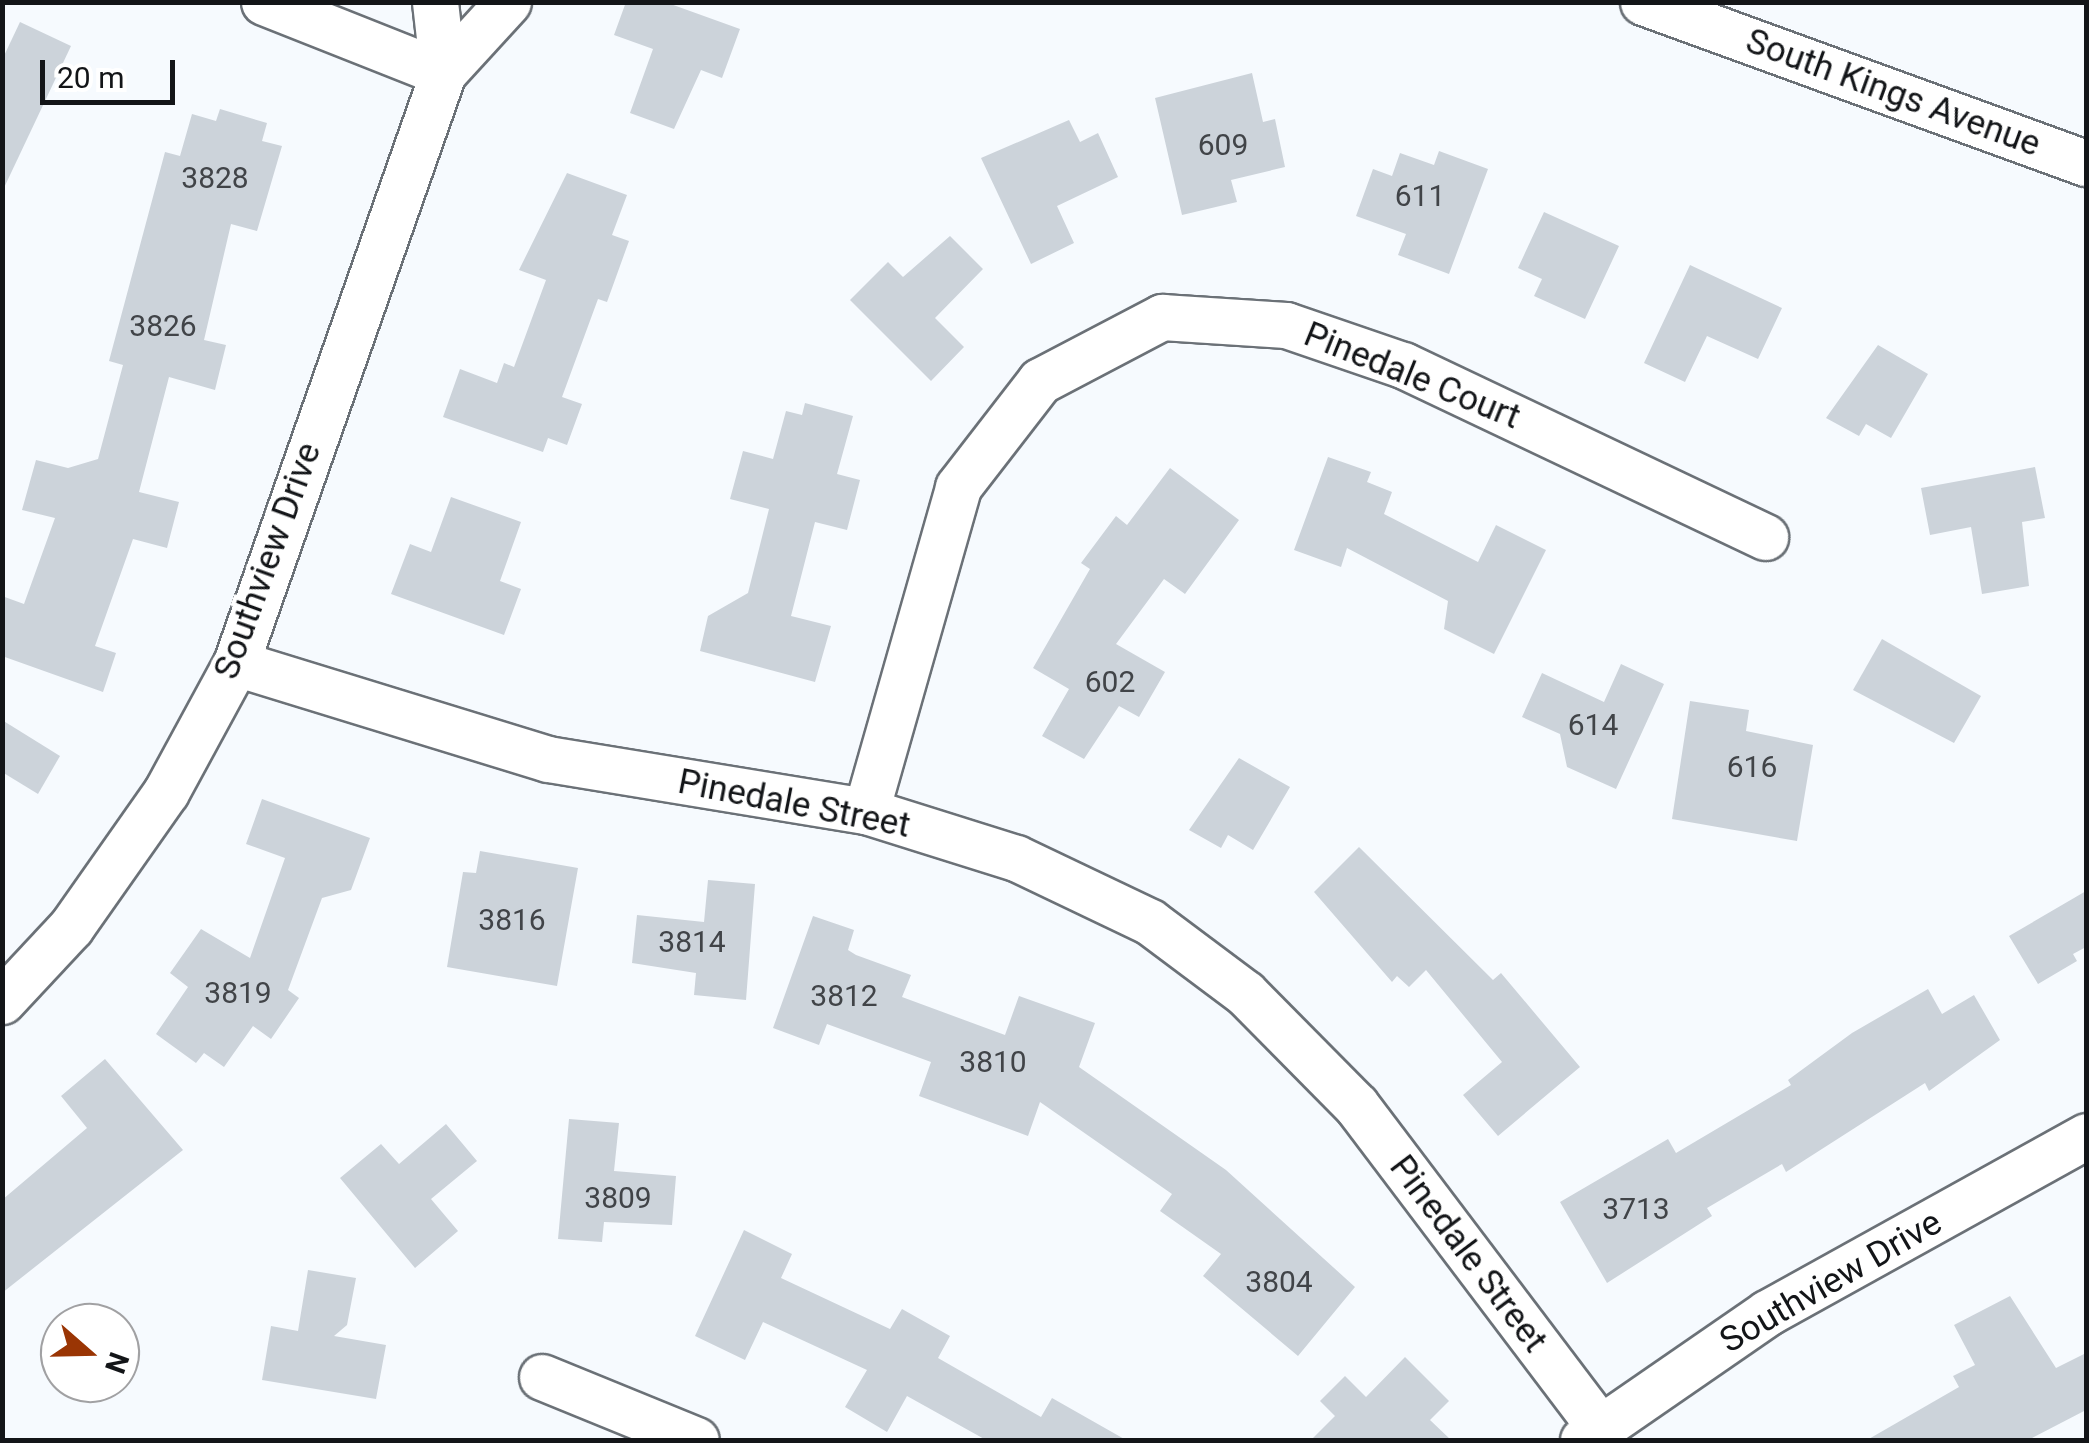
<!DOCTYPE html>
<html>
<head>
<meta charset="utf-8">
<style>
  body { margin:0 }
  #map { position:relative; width:2089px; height:1443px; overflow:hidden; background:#f6fafe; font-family:Roboto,sans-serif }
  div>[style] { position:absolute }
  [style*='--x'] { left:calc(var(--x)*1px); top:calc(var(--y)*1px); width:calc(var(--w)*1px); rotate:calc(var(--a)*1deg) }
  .building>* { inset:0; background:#ccd3da }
  .roads { filter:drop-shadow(2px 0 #6b7177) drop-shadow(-2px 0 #6b7177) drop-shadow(0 2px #6b7177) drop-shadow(0 -2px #6b7177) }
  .minor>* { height:45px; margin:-22.5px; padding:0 22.5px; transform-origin:22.5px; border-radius:22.5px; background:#fff }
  span { translate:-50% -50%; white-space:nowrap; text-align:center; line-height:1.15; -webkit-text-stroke:9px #fff; paint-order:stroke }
  .number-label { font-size:30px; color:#414448 }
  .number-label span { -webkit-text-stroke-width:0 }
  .street-label { font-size:35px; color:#131518 }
  .frame { position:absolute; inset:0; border:5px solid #131518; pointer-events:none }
  .north { position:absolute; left:40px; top:1303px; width:100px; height:100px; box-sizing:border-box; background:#fff; border:2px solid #a1a1a3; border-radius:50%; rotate:110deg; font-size:28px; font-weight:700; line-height:40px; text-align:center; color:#131518 }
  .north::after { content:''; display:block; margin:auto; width:35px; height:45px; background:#9a3504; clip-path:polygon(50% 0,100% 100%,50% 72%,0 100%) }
  .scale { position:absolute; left:40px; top:60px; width:135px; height:45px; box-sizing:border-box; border:5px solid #131518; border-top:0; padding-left:12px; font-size:30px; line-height:35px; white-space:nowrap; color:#131518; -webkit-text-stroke:8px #fff; paint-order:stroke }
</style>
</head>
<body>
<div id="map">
  <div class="building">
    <div style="clip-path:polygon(626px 2px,665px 2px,740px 29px,722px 78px,701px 70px,674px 129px,630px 113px,653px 49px,614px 35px)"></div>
    <div style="clip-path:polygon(20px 22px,71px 46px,2px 192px,2px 60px)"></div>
    <div style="clip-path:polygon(1252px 73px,1263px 122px,1275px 119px,1285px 167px,1231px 180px,1237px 202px,1182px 215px,1155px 98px)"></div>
    <div style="clip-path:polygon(220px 109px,267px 123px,262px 141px,282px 146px,257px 231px,231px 224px,204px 340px,226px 345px,215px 390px,169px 377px,139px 492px,179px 502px,167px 548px,133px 539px,95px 646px,116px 653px,103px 692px,2px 656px,2px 596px,24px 604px,55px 518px,22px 510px,36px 460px,68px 468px,98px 459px,123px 365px,109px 361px,165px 152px,180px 156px,192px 114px,216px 121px)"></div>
    <div style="clip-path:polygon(1069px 120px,1080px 142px,1098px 133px,1118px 177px,1057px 206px,1074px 243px,1031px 264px,981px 158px)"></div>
    <div style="clip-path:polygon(1439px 151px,1488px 169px,1449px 274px,1398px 255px,1406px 234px,1356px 216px,1373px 169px,1392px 176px,1400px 153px,1434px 165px)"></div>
    <div style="clip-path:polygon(567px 173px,627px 195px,612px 235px,629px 241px,607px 302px,598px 299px,562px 397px,582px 404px,567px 445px,548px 438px,543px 452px,443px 417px,460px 369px,497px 383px,504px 363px,514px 367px,546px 280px,519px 270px)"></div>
    <div style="clip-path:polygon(1544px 212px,1619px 246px,1585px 319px,1534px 296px,1542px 279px,1518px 268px)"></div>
    <div style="clip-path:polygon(950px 236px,983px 269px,935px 318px,964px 347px,931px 381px,850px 300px,888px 262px,903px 277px)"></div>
    <div style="clip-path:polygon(1690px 265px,1782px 308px,1758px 359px,1707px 336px,1685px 382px,1644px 363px)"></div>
    <div style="clip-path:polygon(1878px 345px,1928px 374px,1891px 438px,1866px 424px,1859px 436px,1826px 418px)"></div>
    <div style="clip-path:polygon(805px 403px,853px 416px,837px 474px,860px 480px,847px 530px,815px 522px,791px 616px,831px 626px,815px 682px,700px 651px,708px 616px,748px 593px,769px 509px,730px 499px,743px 451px,773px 459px,786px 411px,802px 415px)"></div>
    <div style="clip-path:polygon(1328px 457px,1371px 472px,1367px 482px,1392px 492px,1384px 514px,1478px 562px,1496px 525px,1546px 550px,1494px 654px,1444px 629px,1448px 601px,1347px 548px,1341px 567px,1294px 550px)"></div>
    <div style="clip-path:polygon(2035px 467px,2045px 518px,2022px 522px,2029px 586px,1982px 594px,1971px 527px,1930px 535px,1921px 488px)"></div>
    <div style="clip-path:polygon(1170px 468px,1239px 520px,1185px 594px,1164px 579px,1116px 644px,1165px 672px,1139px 717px,1119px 706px,1084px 759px,1042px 736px,1069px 689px,1033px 668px,1090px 569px,1081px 563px,1116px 516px,1127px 525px)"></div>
    <div style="clip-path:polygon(451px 497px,521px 522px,500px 581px,521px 589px,504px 635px,391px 594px,410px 544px,431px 552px)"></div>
    <div style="clip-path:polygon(1882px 639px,1981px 696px,1954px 743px,1853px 690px)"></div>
    <div style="clip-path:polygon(1621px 664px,1664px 684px,1616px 789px,1567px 767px,1560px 734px,1522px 717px,1542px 673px,1604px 702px)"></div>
    <div style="clip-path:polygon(1690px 701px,1749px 710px,1746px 731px,1813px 745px,1797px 841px,1672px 819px)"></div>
    <div style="clip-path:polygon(2px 720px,60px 756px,38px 794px,2px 772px)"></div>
    <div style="clip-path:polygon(1239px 758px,1290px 787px,1253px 850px,1228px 835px,1221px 848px,1189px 830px)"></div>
    <div style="clip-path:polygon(262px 799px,370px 838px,351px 890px,322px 898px,288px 990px,299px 998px,271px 1039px,253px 1026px,224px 1067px,204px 1053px,196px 1063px,156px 1034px,188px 987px,170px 973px,201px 929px,250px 958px,285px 858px,246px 844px)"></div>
    <div style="clip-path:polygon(1359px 847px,1493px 980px,1501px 973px,1580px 1067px,1498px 1136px,1463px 1095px,1502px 1062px,1426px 970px,1409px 987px,1397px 976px,1392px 982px,1314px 892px)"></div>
    <div style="clip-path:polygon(480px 851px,578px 868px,557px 986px,447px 967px,463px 872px,476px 873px)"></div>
    <div style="clip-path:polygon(708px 880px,755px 884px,746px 1000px,694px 995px,696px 973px,632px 963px,637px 915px,704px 922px)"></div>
    <div style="clip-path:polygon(2086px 891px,2086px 947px,2073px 954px,2077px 961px,2038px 984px,2009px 936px)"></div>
    <div style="clip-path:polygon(813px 916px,854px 930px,848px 950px,856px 955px,911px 975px,902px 997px,1005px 1035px,1019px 996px,1095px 1023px,1079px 1067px,1226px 1170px,1355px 1287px,1298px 1356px,1203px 1276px,1221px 1254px,1160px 1211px,1172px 1194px,1040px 1102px,1028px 1136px,919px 1096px,931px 1062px,827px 1024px,819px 1045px,773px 1028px)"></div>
    <div style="clip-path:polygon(1928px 989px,1942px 1014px,1974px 995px,2000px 1040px,1929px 1091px,1925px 1083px,1786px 1172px,1782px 1164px,1707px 1208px,1712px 1216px,1607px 1283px,1560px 1202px,1668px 1139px,1676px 1153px,1791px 1085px,1788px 1080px,1852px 1033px)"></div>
    <div style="clip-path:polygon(105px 1059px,183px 1150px,2px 1293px,2px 1200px,87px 1128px,61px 1096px)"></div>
    <div style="clip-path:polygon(569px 1119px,619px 1123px,614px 1171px,676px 1176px,672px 1225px,604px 1222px,602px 1242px,558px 1239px)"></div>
    <div style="clip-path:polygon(446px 1124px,477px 1161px,431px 1199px,458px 1231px,415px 1268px,340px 1178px,381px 1144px,399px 1164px)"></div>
    <div style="clip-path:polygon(744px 1230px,792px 1254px,781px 1278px,890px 1329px,902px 1309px,950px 1336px,938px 1358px,1041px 1417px,1052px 1398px,1126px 1440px,986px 1440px,907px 1396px,887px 1432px,845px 1407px,867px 1370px,763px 1322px,745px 1360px,695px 1336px)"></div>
    <div style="clip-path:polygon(308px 1270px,356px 1278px,347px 1325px,334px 1336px,386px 1345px,376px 1399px,262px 1380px,271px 1326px,298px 1331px)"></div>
    <div style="clip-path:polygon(2010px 1296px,2056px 1368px,2086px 1353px,2086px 1410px,2028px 1440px,1867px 1440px,1959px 1387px,1953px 1376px,1975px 1365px,1954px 1325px)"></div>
    <div style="clip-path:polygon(1405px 1357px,1449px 1401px,1430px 1420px,1451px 1440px,1311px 1440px,1335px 1416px,1320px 1401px,1345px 1376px,1366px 1397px)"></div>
  </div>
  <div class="roads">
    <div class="minor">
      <div style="--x:264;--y:2;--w:193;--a:21.6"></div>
      <div style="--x:435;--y:2;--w:71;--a:83.6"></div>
      <div style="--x:1643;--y:2;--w:471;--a:20"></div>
      <div style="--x:236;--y:663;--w:326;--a:17.1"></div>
      <div style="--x:548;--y:759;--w:322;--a:9.3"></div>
      <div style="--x:866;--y:811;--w:157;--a:17.4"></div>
      <div style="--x:1016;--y:858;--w:148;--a:25.5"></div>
      <div style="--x:1150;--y:922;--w:119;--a:36.8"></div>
      <div style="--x:1245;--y:993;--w:158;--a:45.3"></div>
      <div style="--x:1356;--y:1105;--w:403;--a:52.9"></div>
      <div style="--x:866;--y:811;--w:337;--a:-74.1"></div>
      <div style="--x:958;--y:487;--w:134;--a:-52.3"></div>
      <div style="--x:1040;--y:381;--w:138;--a:-27.7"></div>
      <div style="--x:1162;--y:317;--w:124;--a:3.7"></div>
      <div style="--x:1286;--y:325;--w:124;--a:18.9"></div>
      <div style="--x:1403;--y:365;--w:401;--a:25.4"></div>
      <div style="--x:2;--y:1001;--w:101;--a:-47"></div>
      <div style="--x:71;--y:927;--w:165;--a:-54.9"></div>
      <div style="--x:166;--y:792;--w:147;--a:-61.5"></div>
      <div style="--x:236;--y:663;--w:625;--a:-70.67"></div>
      <div style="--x:443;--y:73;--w:96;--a:-47.5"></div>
      <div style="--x:542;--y:1377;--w:166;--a:22.2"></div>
      <div style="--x:1583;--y:1440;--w:224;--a:-34.6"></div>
      <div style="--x:1767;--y:1313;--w:365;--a:-29"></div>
    </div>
  </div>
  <div class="number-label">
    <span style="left:1223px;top:145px">609</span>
    <span style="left:215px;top:178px">3828</span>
    <span style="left:1420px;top:196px">611</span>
    <span style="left:163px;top:326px">3826</span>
    <span style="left:1110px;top:682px">602</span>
    <span style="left:1593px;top:725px">614</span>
    <span style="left:1752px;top:767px">616</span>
    <span style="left:512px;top:920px">3816</span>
    <span style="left:692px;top:942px">3814</span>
    <span style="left:238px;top:993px">3819</span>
    <span style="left:844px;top:996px">3812</span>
    <span style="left:993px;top:1062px">3810</span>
    <span style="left:618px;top:1198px">3809</span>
    <span style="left:1636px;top:1209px">3713</span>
    <span style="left:1279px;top:1282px">3804</span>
  </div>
  <div class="street-label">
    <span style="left:1893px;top:93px;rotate:20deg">South Kings Avenue</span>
    <span style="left:1412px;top:376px;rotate:22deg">Pinedale Court</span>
    <span style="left:268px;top:561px;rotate:-70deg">Southview Drive</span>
    <span style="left:794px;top:804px;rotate:11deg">Pinedale Street</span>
    <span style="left:1468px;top:1254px;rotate:53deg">Pinedale Street</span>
    <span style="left:1831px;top:1282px;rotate:-30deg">Southview Drive</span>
  </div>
  <div class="frame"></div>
  <div class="north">N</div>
  <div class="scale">20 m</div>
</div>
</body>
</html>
